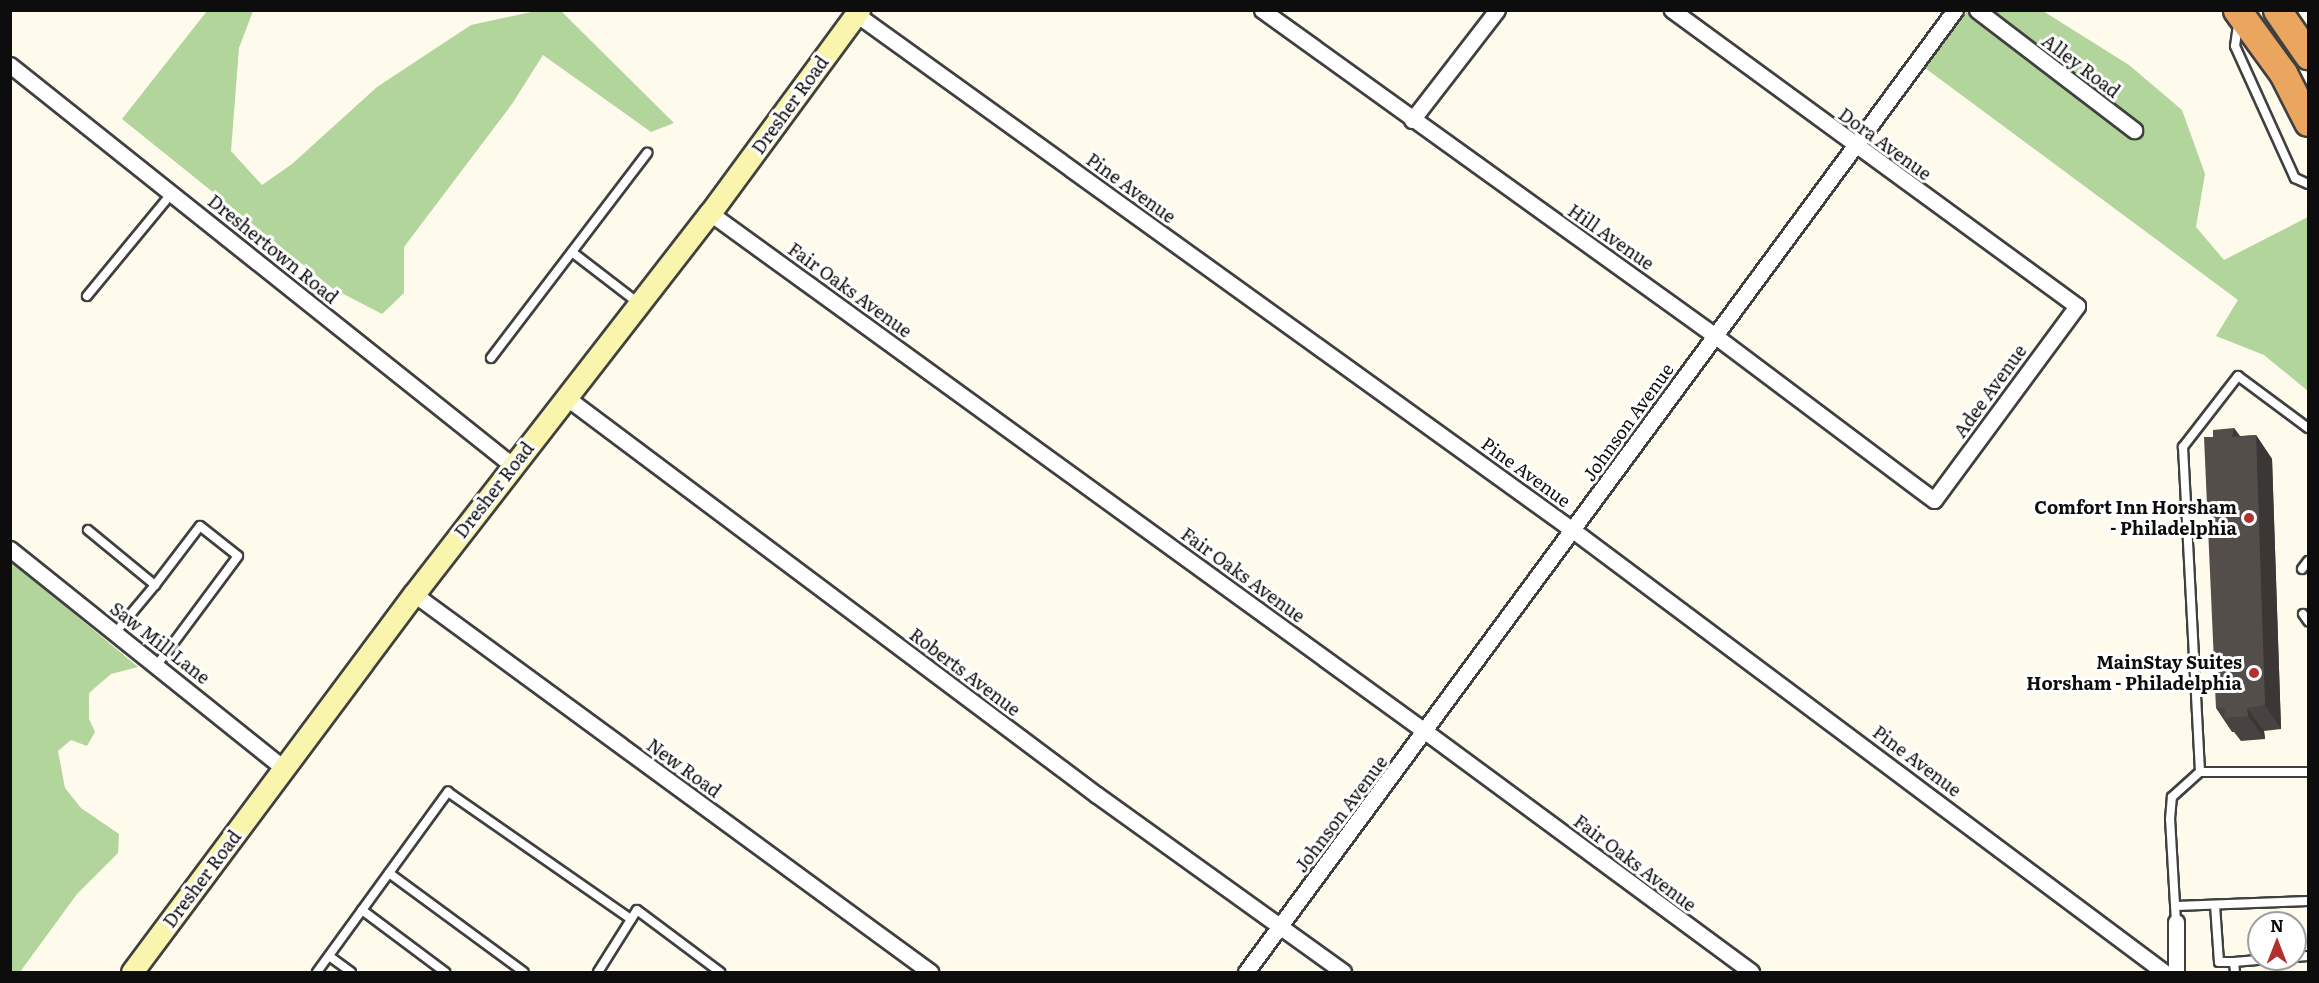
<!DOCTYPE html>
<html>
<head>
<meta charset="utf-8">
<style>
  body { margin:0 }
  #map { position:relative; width:2319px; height:983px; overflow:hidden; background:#fefbed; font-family:Literata,serif }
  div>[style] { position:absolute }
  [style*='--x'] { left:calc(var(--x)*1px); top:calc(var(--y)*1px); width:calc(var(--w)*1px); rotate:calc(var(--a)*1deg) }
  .forest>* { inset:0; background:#b1d59a }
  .roads { filter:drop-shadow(2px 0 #404040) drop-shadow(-2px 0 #404040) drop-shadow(0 2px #404040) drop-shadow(0 -2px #404040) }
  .lane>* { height:8px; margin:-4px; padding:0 4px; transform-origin:4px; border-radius:4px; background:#fff }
  .street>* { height:15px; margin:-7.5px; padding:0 7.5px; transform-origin:7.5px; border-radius:7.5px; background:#fff }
  .secondary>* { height:21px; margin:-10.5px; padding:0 10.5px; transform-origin:10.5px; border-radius:10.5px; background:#f9f5ad }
  .highway>* { height:27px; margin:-13.5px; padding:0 13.5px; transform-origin:13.5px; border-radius:13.5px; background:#eaa65f }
  .wall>* { inset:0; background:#484340 }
  .shaded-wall>* { inset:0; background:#3b3734 }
  .building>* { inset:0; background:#544e4a }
  .dots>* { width:16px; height:16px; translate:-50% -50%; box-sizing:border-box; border:3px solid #fff; border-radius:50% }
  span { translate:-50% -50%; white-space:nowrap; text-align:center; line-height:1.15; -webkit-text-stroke:6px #fff; paint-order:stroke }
  .street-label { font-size:18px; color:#0d0d0d }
  .poi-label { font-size:18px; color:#0d0d0d; font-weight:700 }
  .right { translate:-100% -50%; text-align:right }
  .frame { position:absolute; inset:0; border:12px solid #0d0d0d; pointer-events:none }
  .north { position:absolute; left:2247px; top:911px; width:60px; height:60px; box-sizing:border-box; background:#fff; border:2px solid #9e9e9e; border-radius:50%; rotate:0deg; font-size:16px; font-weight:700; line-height:24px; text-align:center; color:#0d0d0d }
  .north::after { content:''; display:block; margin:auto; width:21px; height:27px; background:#b2302f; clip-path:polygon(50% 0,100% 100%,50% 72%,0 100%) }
</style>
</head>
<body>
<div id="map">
  <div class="forest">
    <div style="clip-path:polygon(560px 10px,674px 123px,651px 132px,543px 55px,512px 104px,404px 247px,404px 293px,382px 314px,332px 288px,122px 119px,207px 11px,253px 11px,239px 48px,231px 151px,262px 185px,292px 164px,377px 87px,471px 25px,536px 11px)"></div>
    <div style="clip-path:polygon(1968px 10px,2043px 11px,2129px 65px,2182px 110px,2205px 174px,2196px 227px,2224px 260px,2308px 217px,2308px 391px,2264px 355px,2216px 336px,2238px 300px,1925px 68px)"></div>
    <div style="clip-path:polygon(11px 561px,138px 667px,111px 674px,89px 693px,89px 719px,95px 732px,87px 746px,71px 740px,58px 751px,65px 788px,81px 808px,119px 834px,118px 853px,77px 894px,20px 972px,10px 972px)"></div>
  </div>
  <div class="roads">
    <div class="lane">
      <div style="--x:2238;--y:25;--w:21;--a:98"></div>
      <div style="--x:2235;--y:46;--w:145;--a:65.6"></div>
      <div style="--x:2295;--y:178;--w:14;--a:25"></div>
      <div style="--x:572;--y:252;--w:82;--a:37.6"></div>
      <div style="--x:87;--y:296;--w:134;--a:-50.5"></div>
      <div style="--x:491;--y:358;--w:258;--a:-52.7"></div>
      <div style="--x:2308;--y:428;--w:87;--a:-143.4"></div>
      <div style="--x:2238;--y:376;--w:90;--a:127.8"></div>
      <div style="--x:2183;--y:447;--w:325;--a:87"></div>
      <div style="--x:2200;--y:772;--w:108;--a:0"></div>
      <div style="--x:88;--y:530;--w:87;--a:39.4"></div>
      <div style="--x:155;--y:585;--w:62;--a:129.8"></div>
      <div style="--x:2302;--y:569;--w:10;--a:-53"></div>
      <div style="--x:155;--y:585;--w:74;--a:-52.7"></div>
      <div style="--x:200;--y:526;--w:48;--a:38.3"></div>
      <div style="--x:238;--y:556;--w:136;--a:126.6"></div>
      <div style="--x:2303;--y:614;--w:9;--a:54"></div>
      <div style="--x:389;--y:873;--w:167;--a:36.3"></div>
      <div style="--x:2215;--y:905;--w:57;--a:86"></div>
      <div style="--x:2219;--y:962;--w:15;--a:0"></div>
      <div style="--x:2176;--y:906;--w:132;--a:-2.2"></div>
      <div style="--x:362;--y:910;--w:104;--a:36.8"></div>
      <div style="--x:2176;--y:922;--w:103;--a:-93.3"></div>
      <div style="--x:2170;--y:819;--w:22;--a:-85"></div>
      <div style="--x:2172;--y:797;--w:38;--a:-42"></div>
      <div style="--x:329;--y:956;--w:27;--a:36"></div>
      <div style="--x:2295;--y:957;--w:13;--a:-4"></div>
      <div style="--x:317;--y:972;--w:223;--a:-54"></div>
      <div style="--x:448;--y:792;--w:223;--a:34.8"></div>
      <div style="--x:598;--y:972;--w:73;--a:-57.8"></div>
      <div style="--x:637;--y:910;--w:104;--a:36.8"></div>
      <div style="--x:2235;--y:972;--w:10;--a:-96"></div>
      <div style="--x:2234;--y:962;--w:38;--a:-5"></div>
    </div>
    <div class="street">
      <div style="--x:1262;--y:10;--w:557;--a:35.72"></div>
      <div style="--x:1714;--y:335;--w:275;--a:36.9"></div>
      <div style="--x:1934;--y:500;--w:241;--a:-53.6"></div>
      <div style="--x:2077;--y:306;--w:502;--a:-143.84"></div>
      <div style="--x:1977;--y:10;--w:198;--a:37.4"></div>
      <div style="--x:856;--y:14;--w:885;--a:35.76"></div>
      <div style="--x:1574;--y:531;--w:737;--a:36.78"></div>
      <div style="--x:10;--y:65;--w:642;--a:38.55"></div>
      <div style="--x:1412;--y:120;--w:139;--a:-52.3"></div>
      <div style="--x:710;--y:213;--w:884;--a:35.94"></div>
      <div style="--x:1426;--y:732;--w:404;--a:36.4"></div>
      <div style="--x:567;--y:398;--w:662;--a:36.84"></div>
      <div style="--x:1097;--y:795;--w:303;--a:35.7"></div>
      <div style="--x:10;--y:549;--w:352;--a:38.7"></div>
      <div style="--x:414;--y:594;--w:640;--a:36.22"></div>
      <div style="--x:1246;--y:972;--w:1195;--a:-53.61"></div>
      <div style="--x:2176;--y:972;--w:50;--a:-90"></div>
    </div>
    <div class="secondary">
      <div style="--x:132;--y:972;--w:472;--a:-53.3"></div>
      <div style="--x:414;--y:594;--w:482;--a:-52.2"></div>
      <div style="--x:710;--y:213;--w:252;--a:-53.7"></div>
    </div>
    <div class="highway">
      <div style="--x:2237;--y:10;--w:78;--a:53.9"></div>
      <div style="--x:2283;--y:73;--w:55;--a:63"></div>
      <div style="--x:2277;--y:10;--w:55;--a:55.4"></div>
    </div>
  </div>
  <div class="wall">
    <div style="clip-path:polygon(2234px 428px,2240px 436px,2256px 435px,2272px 459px,2281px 729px,2264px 731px,2265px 739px,2241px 741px,2234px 732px,2232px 732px,2216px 708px,2213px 437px)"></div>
  </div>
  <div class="shaded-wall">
    <div style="clip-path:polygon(2234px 428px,2250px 451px,2232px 437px)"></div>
    <div style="clip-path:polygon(2256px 435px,2272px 459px,2281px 729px,2265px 705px)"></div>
    <div style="clip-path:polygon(2247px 708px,2264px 731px,2265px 739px,2248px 716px)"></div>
  </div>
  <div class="building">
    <div style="clip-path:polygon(2234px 428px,2232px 437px,2256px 435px,2265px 705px,2247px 708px,2248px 716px,2224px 718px,2225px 708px,2216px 708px,2204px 437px,2213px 437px,2213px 430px)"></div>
  </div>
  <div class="dots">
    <div style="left:2249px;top:518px;background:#b2302f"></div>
    <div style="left:2254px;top:673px;background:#b2302f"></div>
  </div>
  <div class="street-label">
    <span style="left:2081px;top:66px;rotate:37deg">Alley Road</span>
    <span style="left:790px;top:105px;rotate:-54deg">Dresher Road</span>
    <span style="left:1885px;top:144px;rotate:36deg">Dora Avenue</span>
    <span style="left:1131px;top:188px;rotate:36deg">Pine Avenue</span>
    <span style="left:1611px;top:237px;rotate:35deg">Hill Avenue</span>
    <span style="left:273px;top:249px;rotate:39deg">Dreshertown Road</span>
    <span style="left:850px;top:290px;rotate:36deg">Fair Oaks Avenue</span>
    <span style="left:1990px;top:391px;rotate:-54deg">Adee Avenue</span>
    <span style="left:1628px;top:422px;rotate:-54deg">Johnson Avenue</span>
    <span style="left:1526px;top:472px;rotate:36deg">Pine Avenue</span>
    <span style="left:494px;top:490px;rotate:-52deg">Dresher Road</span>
    <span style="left:1243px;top:575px;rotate:36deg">Fair Oaks Avenue</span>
    <span style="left:160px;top:643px;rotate:38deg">Saw Mill Lane</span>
    <span style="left:965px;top:672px;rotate:37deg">Roberts Avenue</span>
    <span style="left:1917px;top:761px;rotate:37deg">Pine Avenue</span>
    <span style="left:684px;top:768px;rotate:36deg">New Road</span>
    <span style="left:1341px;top:814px;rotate:-53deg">Johnson Avenue</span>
    <span style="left:1635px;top:863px;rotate:37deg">Fair Oaks Avenue</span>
    <span style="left:202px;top:879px;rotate:-53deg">Dresher Road</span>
  </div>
  <div class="poi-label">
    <span class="right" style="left:2237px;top:518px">Comfort Inn Horsham<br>- Philadelphia</span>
    <span class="right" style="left:2242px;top:673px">MainStay Suites<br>Horsham - Philadelphia</span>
  </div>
  <div class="frame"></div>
  <div class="north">N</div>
</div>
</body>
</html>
